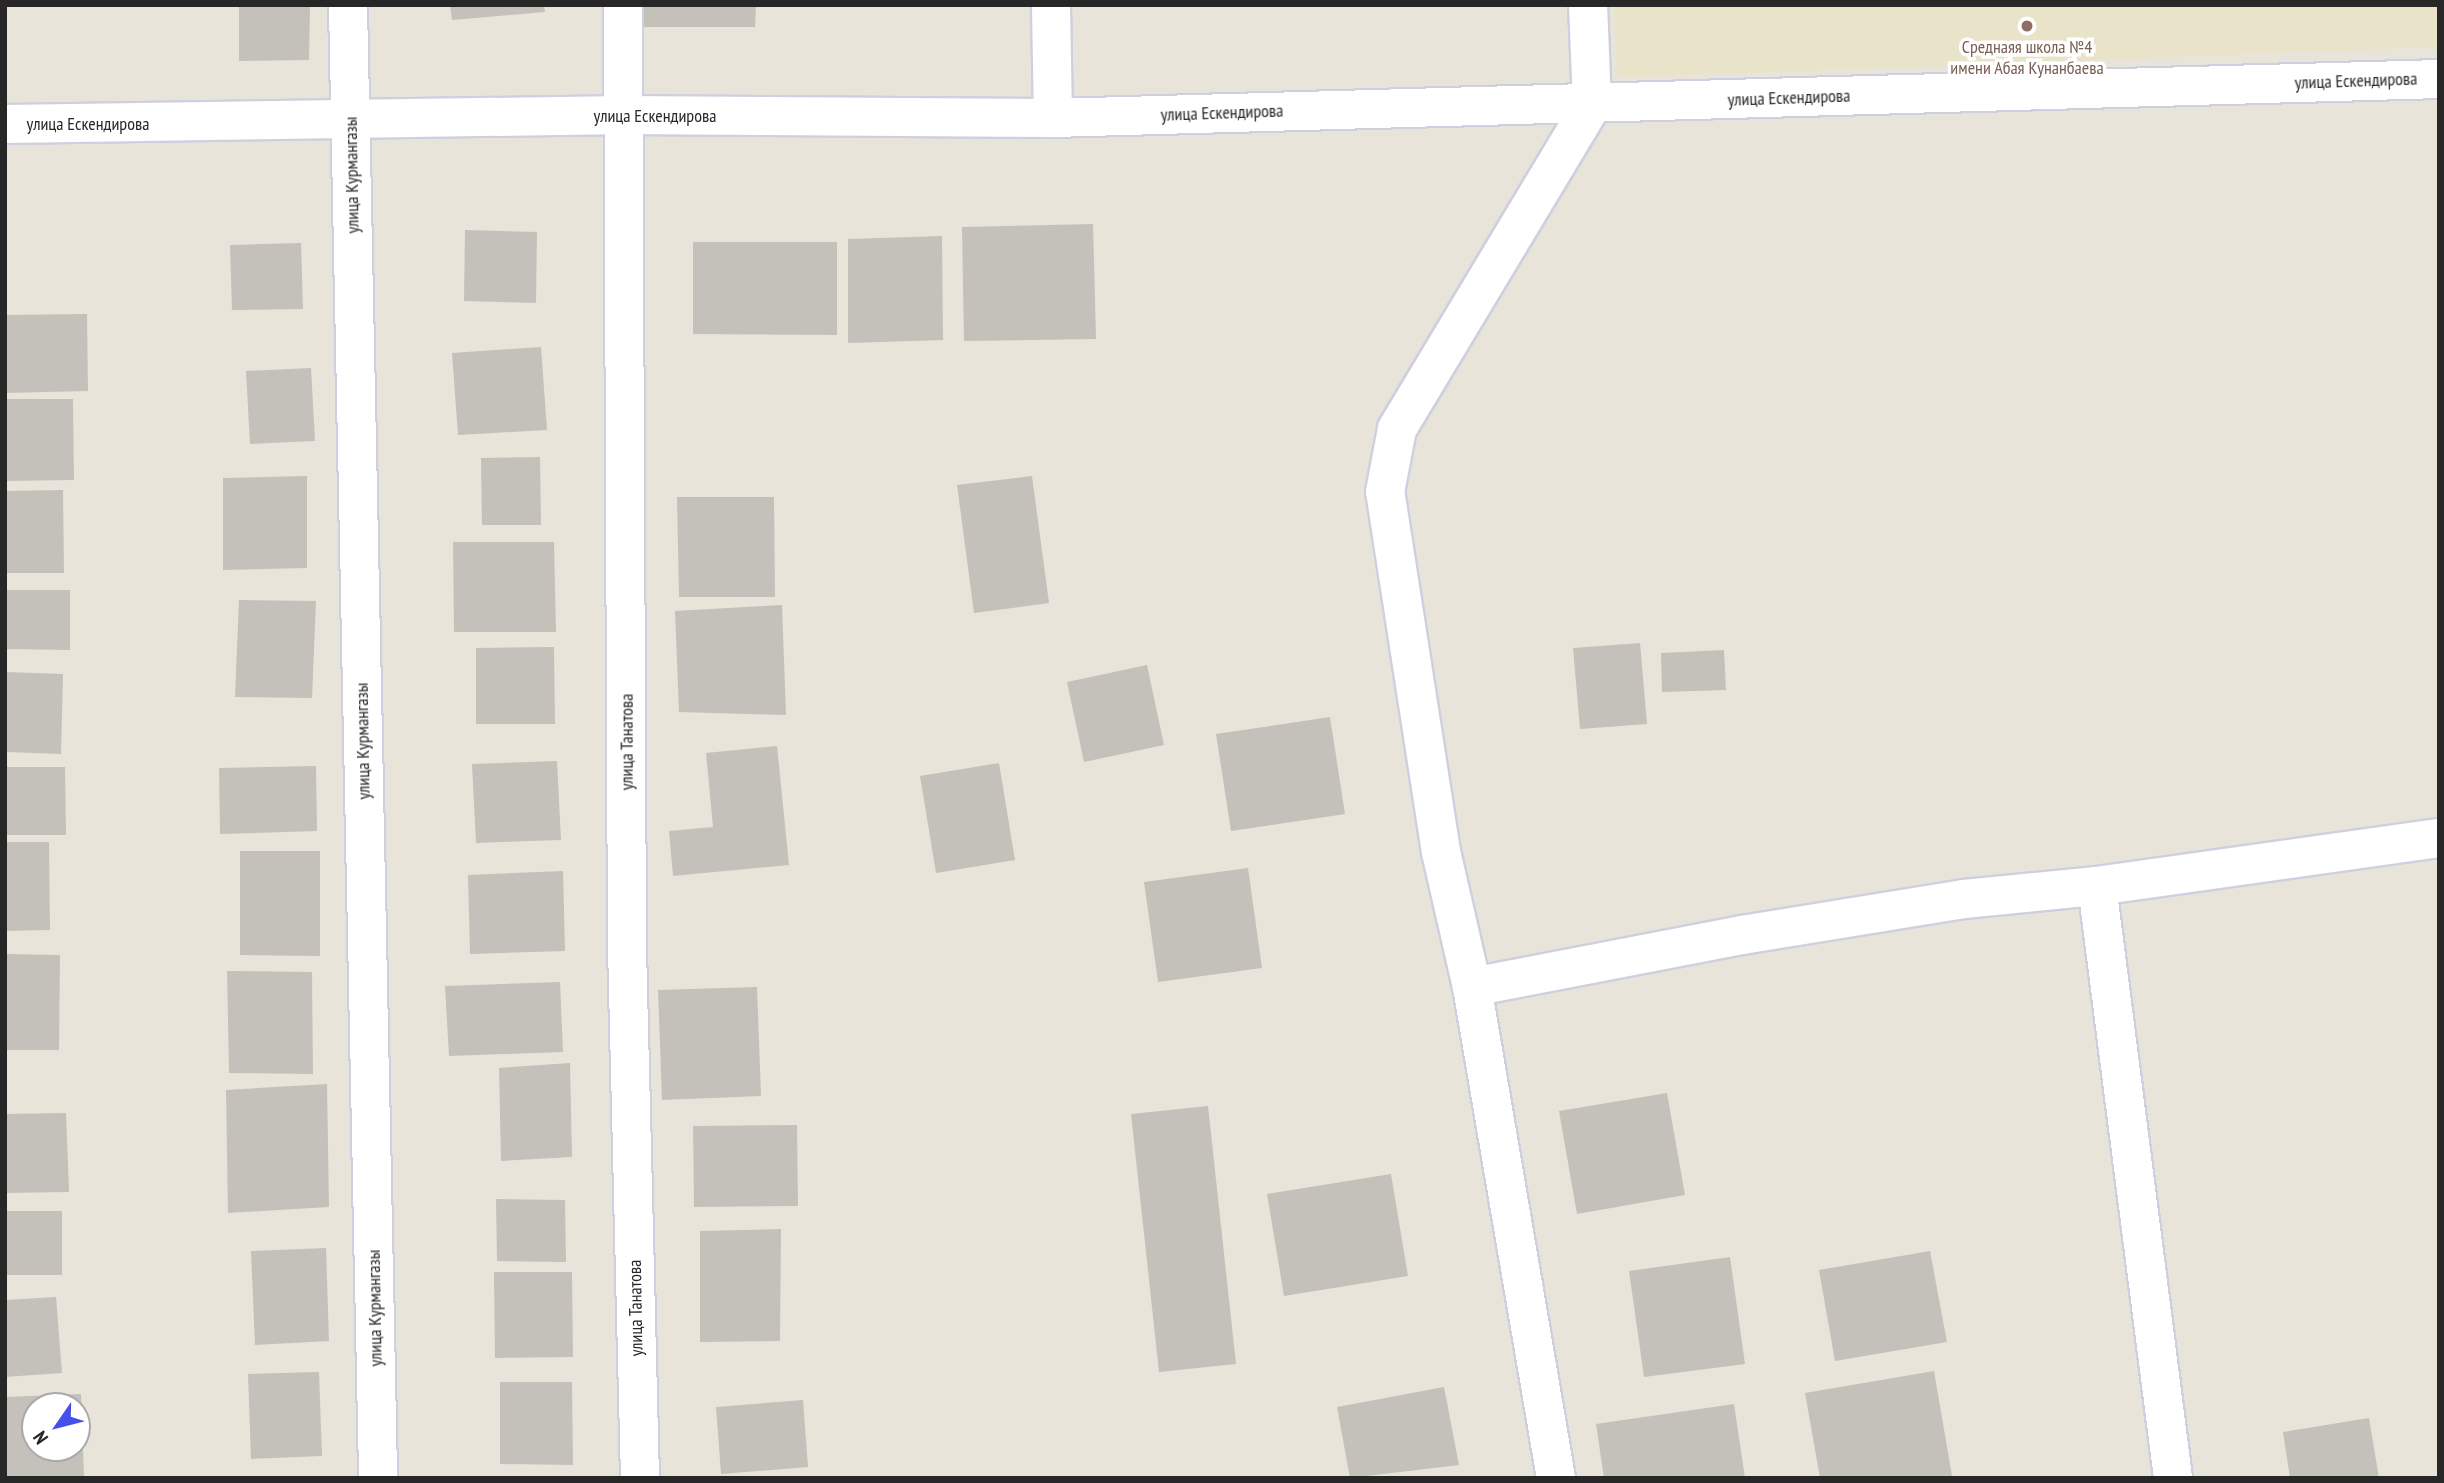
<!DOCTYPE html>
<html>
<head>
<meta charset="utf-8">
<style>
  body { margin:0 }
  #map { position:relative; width:2444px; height:1483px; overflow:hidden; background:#e9e4da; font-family:"PT Sans Narrow",sans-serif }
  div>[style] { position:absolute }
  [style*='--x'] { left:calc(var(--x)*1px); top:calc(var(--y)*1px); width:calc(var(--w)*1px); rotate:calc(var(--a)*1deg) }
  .education>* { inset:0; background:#e9e3ca }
  .building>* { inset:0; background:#c4c1ba }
  .roads { filter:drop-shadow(2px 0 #cfd0df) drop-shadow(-2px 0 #cfd0df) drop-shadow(0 2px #cfd0df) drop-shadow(0 -2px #cfd0df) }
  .minor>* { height:38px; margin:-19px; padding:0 19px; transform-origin:19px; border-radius:19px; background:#fff }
  .dots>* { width:19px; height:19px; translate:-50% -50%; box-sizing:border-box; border:4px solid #fff; border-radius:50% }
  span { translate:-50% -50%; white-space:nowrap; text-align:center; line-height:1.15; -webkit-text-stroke:7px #fff; paint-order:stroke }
  .education-label { font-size:18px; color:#785e54 }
  .street-label { font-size:18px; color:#272727 }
  .frame { position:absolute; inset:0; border:7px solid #272727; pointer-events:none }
  .north { position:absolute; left:21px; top:1392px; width:70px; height:70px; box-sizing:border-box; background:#fff; border:2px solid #a9a9a9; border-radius:50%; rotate:235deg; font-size:19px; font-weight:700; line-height:28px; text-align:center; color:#272727 }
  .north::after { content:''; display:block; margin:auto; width:24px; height:32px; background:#4650e9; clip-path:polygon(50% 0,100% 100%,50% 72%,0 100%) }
</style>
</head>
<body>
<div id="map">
  <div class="education">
    <div style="clip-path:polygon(1614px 5px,2439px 5px,2439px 47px,1617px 78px)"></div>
  </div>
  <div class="building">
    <div style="clip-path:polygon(239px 5px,310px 5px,309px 60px,239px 61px)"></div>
    <div style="clip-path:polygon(450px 5px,544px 5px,545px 12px,452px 20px)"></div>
    <div style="clip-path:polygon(642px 5px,756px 5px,755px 27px,643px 27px)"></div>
    <div style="clip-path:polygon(1093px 224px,1096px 339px,964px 341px,962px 227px)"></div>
    <div style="clip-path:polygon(465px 230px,537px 232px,536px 303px,464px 301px)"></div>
    <div style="clip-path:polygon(942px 236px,943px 340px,848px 343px,848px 239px)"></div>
    <div style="clip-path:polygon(693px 242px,837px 242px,837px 335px,693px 334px)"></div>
    <div style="clip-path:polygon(301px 243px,303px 309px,232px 310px,230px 245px)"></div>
    <div style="clip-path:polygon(87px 314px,88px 391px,5px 393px,5px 315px)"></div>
    <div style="clip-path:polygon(541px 347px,547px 430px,458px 435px,452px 353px)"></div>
    <div style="clip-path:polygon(311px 368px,315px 441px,250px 444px,246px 371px)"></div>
    <div style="clip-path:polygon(5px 399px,73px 399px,74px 480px,5px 481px)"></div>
    <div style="clip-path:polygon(540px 457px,541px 525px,482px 525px,481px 458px)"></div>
    <div style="clip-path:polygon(307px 476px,307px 568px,223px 570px,223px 478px)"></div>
    <div style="clip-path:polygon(1032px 476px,1049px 603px,974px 613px,957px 485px)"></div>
    <div style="clip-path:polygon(63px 490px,64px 573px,5px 573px,5px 491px)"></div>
    <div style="clip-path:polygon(677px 497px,774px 497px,775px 597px,679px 597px)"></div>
    <div style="clip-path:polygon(453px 542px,554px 542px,556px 632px,454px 632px)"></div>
    <div style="clip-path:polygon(5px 590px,70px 590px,70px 650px,5px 649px)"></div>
    <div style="clip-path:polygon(239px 600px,316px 601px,312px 698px,235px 697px)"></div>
    <div style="clip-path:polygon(782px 605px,786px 715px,679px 712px,675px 611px)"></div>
    <div style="clip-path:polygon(1640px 643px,1647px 724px,1580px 729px,1573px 648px)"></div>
    <div style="clip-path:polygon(554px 647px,555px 724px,476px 724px,476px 648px)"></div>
    <div style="clip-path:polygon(1724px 650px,1726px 690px,1662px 692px,1661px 653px)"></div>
    <div style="clip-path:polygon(1147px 665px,1164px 745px,1084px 762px,1067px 682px)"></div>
    <div style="clip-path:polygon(5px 672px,63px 674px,61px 754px,5px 752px)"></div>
    <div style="clip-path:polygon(1330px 717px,1345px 814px,1231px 831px,1216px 734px)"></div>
    <div style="clip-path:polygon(777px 746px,789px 865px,673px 876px,669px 831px,713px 827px,706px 753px)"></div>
    <div style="clip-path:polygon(557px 761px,561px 840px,476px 843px,472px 764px)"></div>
    <div style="clip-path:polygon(999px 763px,1015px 860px,936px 873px,920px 776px)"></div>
    <div style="clip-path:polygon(316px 766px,317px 831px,220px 834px,219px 768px)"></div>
    <div style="clip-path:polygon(5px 767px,65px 767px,66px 835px,5px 835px)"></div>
    <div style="clip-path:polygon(5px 842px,49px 842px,50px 930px,5px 931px)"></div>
    <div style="clip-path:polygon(240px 851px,320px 851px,320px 956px,240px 955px)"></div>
    <div style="clip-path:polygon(1248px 868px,1262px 968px,1158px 982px,1144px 882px)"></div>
    <div style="clip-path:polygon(563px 871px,565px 951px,470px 954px,468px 875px)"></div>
    <div style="clip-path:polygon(5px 954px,60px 955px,59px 1050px,5px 1050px)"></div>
    <div style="clip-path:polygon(227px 971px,312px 972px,313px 1074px,229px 1073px)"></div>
    <div style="clip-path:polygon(560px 982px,563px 1052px,449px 1056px,445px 986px)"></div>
    <div style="clip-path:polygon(757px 987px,761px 1096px,662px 1100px,658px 990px)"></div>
    <div style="clip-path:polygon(570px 1063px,572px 1157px,501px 1161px,499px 1068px)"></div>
    <div style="clip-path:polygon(327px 1084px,329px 1207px,228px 1213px,226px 1090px)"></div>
    <div style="clip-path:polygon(1667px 1093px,1685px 1195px,1577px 1214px,1559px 1111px)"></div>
    <div style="clip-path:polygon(1208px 1106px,1236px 1364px,1159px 1372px,1131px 1114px)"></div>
    <div style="clip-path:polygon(66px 1113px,69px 1192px,5px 1193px,5px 1114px)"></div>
    <div style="clip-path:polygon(797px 1125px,798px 1206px,694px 1207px,693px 1126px)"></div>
    <div style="clip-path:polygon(1391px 1174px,1408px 1276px,1284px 1296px,1267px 1194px)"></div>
    <div style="clip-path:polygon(496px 1199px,565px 1200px,566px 1262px,497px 1261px)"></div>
    <div style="clip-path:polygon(5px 1211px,62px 1211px,62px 1275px,5px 1275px)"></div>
    <div style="clip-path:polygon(781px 1229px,780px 1341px,700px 1342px,700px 1231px)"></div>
    <div style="clip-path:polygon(326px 1248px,329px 1341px,255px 1345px,251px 1251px)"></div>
    <div style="clip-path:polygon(1930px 1251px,1947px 1342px,1835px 1361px,1819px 1270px)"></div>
    <div style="clip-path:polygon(1730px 1257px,1745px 1364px,1644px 1377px,1629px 1271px)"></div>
    <div style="clip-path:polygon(494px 1272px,572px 1272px,573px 1357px,495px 1358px)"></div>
    <div style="clip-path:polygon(56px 1297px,62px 1373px,5px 1377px,5px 1300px)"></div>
    <div style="clip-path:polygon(1934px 1371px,1952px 1476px,1820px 1478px,1805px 1393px)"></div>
    <div style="clip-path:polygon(319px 1372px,322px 1456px,251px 1459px,248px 1374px)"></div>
    <div style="clip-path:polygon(500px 1382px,572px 1382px,573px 1465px,500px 1464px)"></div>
    <div style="clip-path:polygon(1444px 1387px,1459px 1465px,1350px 1478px,1337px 1407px)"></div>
    <div style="clip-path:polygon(evenodd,81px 1394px,84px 1478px,5px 1478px,5px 1397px,81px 1394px,35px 1406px,77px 1406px,77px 1448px,35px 1448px,35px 1406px)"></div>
    <div style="clip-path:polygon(803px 1400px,808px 1467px,721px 1474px,716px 1407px)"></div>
    <div style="clip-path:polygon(1734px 1404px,1745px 1478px,1604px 1478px,1596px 1424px)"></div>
    <div style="clip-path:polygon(2369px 1418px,2379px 1478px,2290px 1478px,2283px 1432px)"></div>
  </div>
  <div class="roads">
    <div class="minor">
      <div style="--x:348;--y:5;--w:1473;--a:88.83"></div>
      <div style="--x:623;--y:5;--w:942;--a:89.76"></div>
      <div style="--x:627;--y:947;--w:531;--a:88.6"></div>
      <div style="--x:1051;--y:5;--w:113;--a:89"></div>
      <div style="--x:5;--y:124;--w:620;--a:-0.83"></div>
      <div style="--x:625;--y:115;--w:428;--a:0.4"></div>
      <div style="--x:1053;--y:118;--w:1387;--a:-1.61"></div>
      <div style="--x:2097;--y:886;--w:345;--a:-8"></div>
      <div style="--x:1472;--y:987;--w:275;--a:-10.9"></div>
      <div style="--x:1742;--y:935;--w:225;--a:-9.2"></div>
      <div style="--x:1964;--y:899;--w:134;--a:-5.6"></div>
      <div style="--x:2097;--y:886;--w:597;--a:82.68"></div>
      <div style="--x:1556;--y:1478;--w:498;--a:-99.7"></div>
      <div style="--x:1472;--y:987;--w:139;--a:-102.9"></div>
      <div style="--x:1441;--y:852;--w:364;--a:-98.8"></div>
      <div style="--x:1385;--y:492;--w:64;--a:-79.2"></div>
      <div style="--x:1397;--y:429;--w:379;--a:-59"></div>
      <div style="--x:1592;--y:104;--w:99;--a:-92.3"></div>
    </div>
  </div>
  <div class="dots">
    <div style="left:2027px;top:26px;background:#8d6e63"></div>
  </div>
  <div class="education-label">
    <span style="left:2027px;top:58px">Среднаяя школа №4<br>имени Абая Кунанбаева</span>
  </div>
  <div class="street-label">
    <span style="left:2356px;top:81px;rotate:-2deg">улица Ескендирова</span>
    <span style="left:1789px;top:98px;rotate:-2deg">улица Ескендирова</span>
    <span style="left:1222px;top:113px;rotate:-2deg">улица Ескендирова</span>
    <span style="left:655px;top:116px">улица Ескендирова</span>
    <span style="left:88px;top:124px">улица Ескендирова</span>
    <span style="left:352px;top:175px;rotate:-91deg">улица Курмангазы</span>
    <span style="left:363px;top:741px;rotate:-91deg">улица Курмангазы</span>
    <span style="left:627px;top:742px;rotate:-90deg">улица Танатова</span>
    <span style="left:375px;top:1308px;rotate:-91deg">улица Курмангазы</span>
    <span style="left:636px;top:1308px;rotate:-91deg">улица Танатова</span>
  </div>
  <div class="frame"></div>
  <div class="north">N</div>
</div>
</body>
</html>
